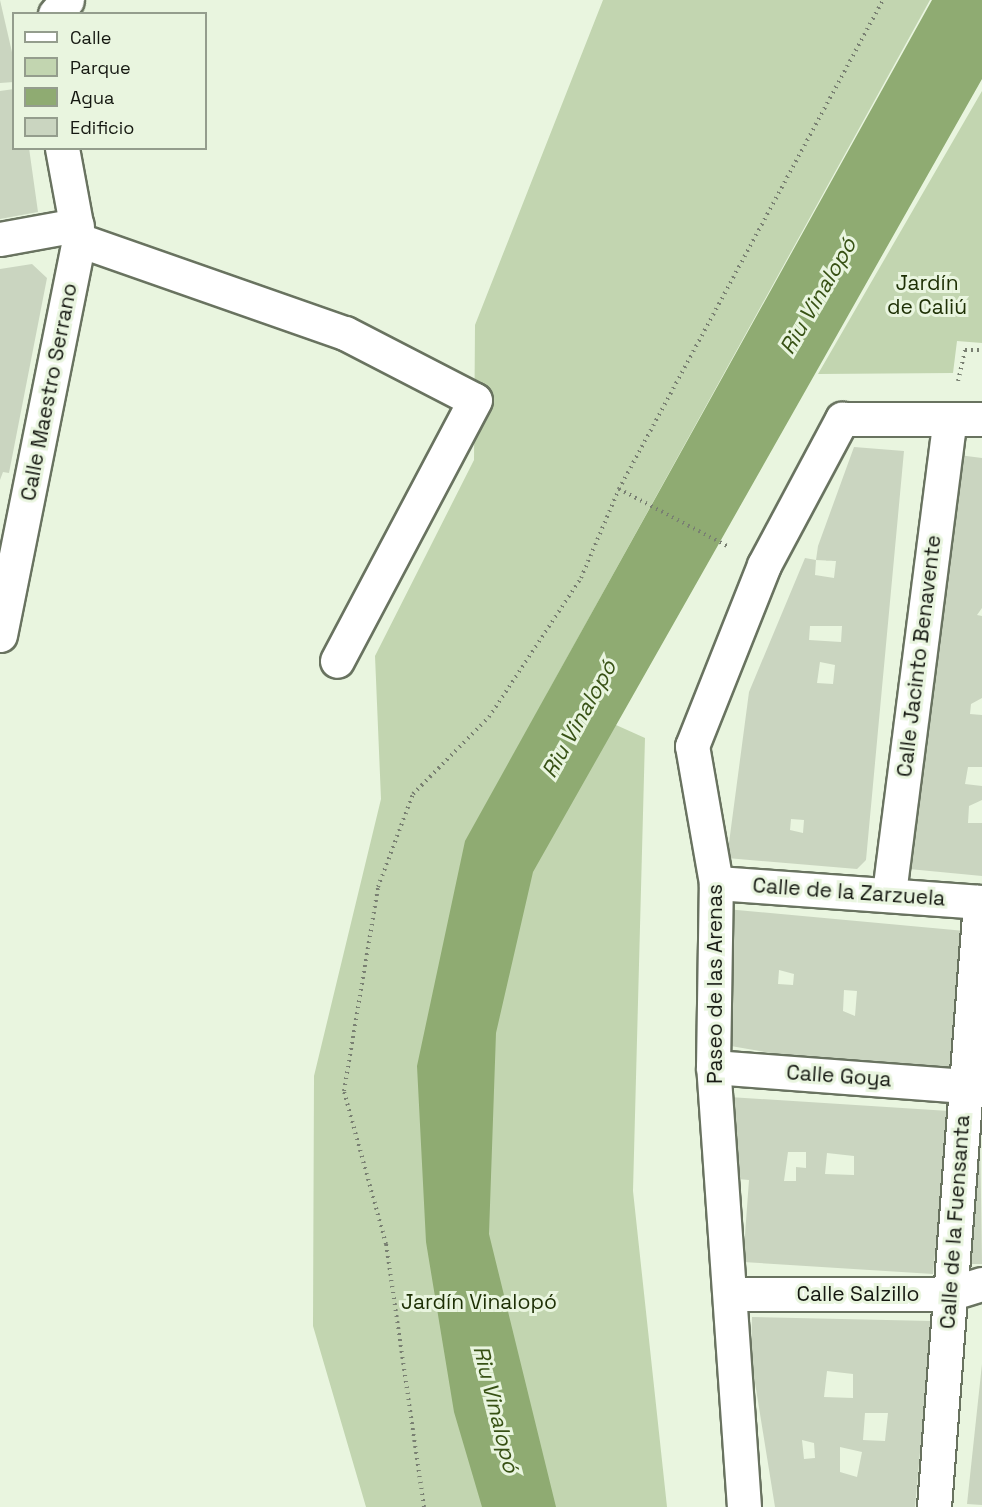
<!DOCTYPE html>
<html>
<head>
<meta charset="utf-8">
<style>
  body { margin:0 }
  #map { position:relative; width:982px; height:1507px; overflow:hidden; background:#e9f5df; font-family:"Space Grotesk",sans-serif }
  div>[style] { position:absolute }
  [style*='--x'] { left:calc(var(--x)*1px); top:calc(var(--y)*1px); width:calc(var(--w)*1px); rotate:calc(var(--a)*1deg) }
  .green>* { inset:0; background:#c2d5b0 }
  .water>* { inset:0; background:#8fab72 }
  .building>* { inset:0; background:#cad5c0 }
  .path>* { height:4px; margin-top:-2px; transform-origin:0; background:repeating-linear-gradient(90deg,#798072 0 1.5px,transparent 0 6px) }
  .roads { filter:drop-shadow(2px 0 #697360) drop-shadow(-2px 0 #697360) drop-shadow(0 2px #697360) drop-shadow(0 -2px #697360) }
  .minor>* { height:33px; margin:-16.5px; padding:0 16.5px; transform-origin:16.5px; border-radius:16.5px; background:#fff }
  span { translate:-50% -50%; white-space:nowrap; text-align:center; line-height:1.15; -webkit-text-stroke:6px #e9f5df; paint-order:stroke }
  .park-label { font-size:21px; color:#1d2f04 }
  .street-label { font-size:21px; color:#151811 }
  .water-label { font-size:22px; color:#375114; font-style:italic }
  .legend { position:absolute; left:12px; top:12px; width:195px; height:138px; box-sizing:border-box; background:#e9f5df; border:2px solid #949d8d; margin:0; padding:8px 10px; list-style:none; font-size:18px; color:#151811 }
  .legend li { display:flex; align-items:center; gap:12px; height:30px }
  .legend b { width:30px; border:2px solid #949d8d }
</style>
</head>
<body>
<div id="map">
  <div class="green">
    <div style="clip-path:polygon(603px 0,930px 0,547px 694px,645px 738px,633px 1191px,667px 1507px,366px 1507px,313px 1326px,314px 1076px,381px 799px,375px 656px,474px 460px,475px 325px)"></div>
    <div style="clip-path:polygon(982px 91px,982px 343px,957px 341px,953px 373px,818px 374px)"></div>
  </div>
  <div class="water">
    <div style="clip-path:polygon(932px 0,982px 0,982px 79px,533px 872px,496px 1033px,489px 1234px,556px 1507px,482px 1507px,454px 1412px,426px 1242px,417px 1066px,465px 841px)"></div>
  </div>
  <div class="building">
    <div style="clip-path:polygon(0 0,14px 61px,14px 82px,0 83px)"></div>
    <div style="clip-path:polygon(14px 89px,14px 148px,29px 148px,38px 212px,0 219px,0 91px)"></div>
    <div style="clip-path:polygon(32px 264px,47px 278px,9px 473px,3px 472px,0 480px,0 269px)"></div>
    <div style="clip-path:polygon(evenodd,854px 447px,904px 451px,866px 860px,857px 869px,727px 858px,749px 692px,805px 558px,816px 560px,815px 575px,834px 578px,836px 561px,816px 560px,818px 546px,854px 447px,810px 626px,842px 626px,841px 642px,809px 640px,810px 626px,854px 447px,820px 662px,835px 665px,833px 684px,817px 683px,820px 662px,854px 447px,791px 819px,804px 820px,803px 833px,790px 830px,791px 819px)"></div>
    <div style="clip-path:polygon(951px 454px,982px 458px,982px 608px,977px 615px,982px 616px,982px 698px,971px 704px,970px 714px,982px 715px,982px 767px,968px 767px,965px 784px,982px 786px,982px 800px,969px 806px,968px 823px,982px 823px,982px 876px,909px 869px)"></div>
    <div style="clip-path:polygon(evenodd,726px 909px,965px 931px,952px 1067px,782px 1055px,725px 1045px,726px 909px,779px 970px,794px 974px,793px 985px,778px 984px,779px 970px,726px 909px,844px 990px,857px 991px,855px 1016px,843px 1011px,844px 990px)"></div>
    <div style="clip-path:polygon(evenodd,729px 1097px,949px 1111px,933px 1274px,743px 1262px,749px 1180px,738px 1179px,729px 1097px,788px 1152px,806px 1152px,806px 1168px,796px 1167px,796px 1181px,784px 1181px,788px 1152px,729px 1097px,827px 1153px,854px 1156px,854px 1175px,825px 1174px,827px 1153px)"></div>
    <div style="clip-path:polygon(980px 1127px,982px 1264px,969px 1264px,974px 1222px)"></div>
    <div style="clip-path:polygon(evenodd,752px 1317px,932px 1321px,915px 1507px,775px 1507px,751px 1358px,752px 1317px,827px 1371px,853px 1374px,853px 1398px,824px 1397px,827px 1371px,752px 1317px,865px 1413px,888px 1413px,885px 1441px,863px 1440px,865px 1413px,752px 1317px,802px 1440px,814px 1443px,815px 1458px,804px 1459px,802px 1440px,752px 1317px,840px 1447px,862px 1452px,857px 1477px,840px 1472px,840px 1447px)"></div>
    <div style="clip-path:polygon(982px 1364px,982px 1505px,967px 1504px)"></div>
  </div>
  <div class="path">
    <div style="--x:958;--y:381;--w:32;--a:-77"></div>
    <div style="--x:965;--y:350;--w:17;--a:0"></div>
    <div style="--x:619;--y:489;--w:124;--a:27.8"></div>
    <div style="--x:424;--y:1507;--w:266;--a:-98.2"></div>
    <div style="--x:386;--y:1244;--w:159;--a:-105.4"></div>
    <div style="--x:344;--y:1091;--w:207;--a:-80.5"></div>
    <div style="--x:378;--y:887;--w:99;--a:-69.4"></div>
    <div style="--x:413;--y:794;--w:108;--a:-45.4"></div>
    <div style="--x:489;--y:717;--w:167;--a:-56.5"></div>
    <div style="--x:581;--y:578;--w:97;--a:-66.9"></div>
    <div style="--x:619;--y:489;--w:556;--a:-61.64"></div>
  </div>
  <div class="roads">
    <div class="minor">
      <div style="--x:55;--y:14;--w:18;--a:-49"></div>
      <div style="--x:0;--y:239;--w:78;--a:-10.3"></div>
      <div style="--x:79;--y:240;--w:282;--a:19.3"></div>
      <div style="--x:345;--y:333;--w:146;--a:27.3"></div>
      <div style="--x:475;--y:400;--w:295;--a:117.9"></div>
      <div style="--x:0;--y:635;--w:403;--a:-78.7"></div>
      <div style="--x:79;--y:240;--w:94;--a:-100.5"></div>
      <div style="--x:716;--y:883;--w:267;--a:4.1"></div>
      <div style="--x:889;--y:893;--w:477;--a:-82.7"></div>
      <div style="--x:713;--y:1067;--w:253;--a:4.3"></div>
      <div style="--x:732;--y:1294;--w:217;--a:0"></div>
      <div style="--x:949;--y:1294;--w:34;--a:-17"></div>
      <div style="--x:744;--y:1507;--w:441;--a:-94"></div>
      <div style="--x:713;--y:1067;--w:184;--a:-89.1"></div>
      <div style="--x:716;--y:883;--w:139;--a:-99.9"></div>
      <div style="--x:692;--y:746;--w:195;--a:-68.3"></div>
      <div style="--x:764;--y:565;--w:166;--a:-61.9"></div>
      <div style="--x:842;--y:419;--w:140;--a:0"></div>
      <div style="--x:934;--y:1507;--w:607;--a:-85.65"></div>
    </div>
  </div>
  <div class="park-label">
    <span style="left:927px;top:295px">Jardín<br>de Caliú</span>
    <span style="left:479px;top:1302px">Jardín Vinalopó</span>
  </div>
  <div class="street-label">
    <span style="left:49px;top:392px;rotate:-79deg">Calle Maestro Serrano</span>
    <span style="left:919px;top:656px;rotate:-83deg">Calle Jacinto Benavente</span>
    <span style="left:849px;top:892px;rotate:4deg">Calle de la Zarzuela</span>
    <span style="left:715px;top:984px;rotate:-90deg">Paseo de las Arenas</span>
    <span style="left:839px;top:1076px;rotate:4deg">Calle Goya</span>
    <span style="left:955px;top:1222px;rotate:-86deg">Calle de la Fuensanta</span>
    <span style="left:858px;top:1294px">Calle Salzillo</span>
  </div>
  <div class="water-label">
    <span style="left:818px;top:296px;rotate:-60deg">Riu Vinalopó</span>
    <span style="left:579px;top:719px;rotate:-61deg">Riu Vinalopó</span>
    <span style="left:496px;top:1409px;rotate:76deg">Riu Vinalopó</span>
  </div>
  <ul class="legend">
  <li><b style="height:8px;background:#fff"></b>Calle</li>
  <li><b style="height:16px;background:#c2d5b0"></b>Parque</li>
  <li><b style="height:16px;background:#8fab72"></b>Agua</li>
  <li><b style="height:16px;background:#cad5c0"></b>Edificio</li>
  </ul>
</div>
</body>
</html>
